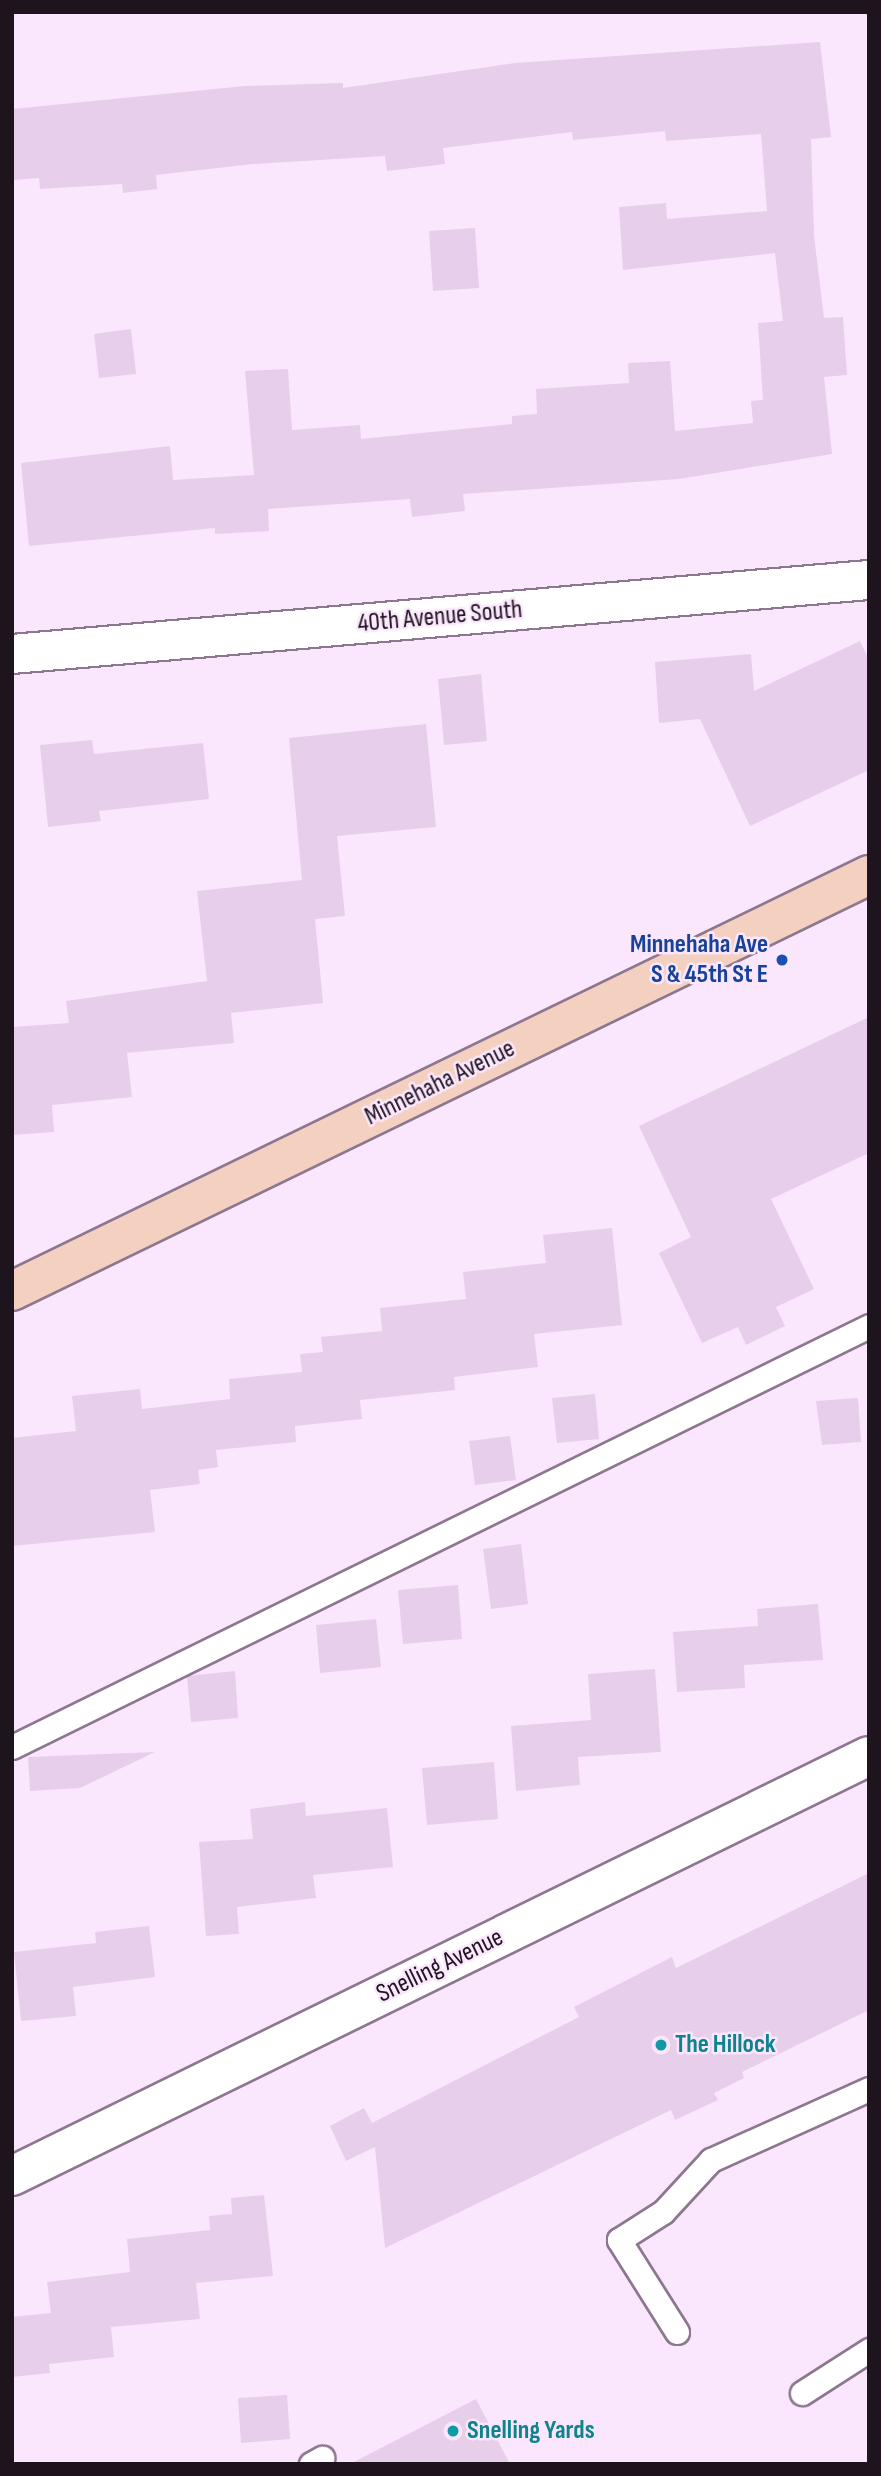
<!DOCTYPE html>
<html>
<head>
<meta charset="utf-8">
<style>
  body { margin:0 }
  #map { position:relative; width:881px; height:2476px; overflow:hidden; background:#fbe7fd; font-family:"Sofia Sans Condensed",sans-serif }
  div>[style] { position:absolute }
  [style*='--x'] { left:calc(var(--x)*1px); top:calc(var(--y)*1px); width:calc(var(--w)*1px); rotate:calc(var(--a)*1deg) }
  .building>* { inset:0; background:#e7ceea }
  .roads { filter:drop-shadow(2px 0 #8d7790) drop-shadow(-2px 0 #8d7790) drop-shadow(0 2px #8d7790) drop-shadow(0 -2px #8d7790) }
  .lane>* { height:23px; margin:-11.5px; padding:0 11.5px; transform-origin:11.5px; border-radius:11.5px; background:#fff }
  .street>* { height:38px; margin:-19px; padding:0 19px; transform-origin:19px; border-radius:19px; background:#fff }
  .secondary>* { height:38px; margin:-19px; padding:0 19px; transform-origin:19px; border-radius:19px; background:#f4d0c1 }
  .dots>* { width:19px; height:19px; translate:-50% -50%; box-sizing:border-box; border:4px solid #fbe7fd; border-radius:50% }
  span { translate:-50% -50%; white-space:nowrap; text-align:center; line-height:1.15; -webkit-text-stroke:5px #fbe7fd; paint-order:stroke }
  .street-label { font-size:26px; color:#1d141e }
  .transit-label { font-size:26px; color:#164399; font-weight:700 }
  .right { translate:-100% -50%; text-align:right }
  .culture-label { font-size:26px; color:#0d838f; font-weight:700 }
  .left { translate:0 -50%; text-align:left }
  .frame { position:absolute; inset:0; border:14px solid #1d141e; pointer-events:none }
</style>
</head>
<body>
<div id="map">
  <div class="building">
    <div style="clip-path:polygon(820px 42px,831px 137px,811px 139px,814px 236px,824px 318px,843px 317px,847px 375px,824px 377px,832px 454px,679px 479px,463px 494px,465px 511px,412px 517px,410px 499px,268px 509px,269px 531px,215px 534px,215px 528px,29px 546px,21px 463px,170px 446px,173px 480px,254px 475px,245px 371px,288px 369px,292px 430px,360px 425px,361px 439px,512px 424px,512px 416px,537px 414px,536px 389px,629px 383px,628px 363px,670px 361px,675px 431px,753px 423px,751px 401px,763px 400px,758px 323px,783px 321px,775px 253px,623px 270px,619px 207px,666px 203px,667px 219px,767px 211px,761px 134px,666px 141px,665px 131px,573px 140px,572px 132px,443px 148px,445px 164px,387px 171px,385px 156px,253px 164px,156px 175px,157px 189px,123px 193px,122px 184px,40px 189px,39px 178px,12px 180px,12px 109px,245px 86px,343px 83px,343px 88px,515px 63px)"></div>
    <div style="clip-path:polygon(475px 228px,479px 288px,433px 291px,429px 231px)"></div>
    <div style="clip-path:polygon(131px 329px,136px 374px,99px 378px,94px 334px)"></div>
    <div style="clip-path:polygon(860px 641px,869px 660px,869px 770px,750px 826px,700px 719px,659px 723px,655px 662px,751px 654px,754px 691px)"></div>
    <div style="clip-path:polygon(481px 674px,487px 741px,444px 745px,438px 679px)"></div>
    <div style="clip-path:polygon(426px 724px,436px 827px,337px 836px,345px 916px,315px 919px,323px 1003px,231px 1013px,234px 1043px,127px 1053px,132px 1097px,52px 1105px,54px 1132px,12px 1135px,12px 1027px,69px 1023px,66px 1001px,207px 981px,197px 891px,302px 880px,289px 738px)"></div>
    <div style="clip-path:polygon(92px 740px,94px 754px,203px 743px,209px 799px,99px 811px,101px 821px,48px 827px,40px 745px)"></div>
    <div style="clip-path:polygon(869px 1017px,869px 1153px,771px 1199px,814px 1289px,776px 1307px,785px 1326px,746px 1345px,738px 1327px,702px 1343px,659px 1253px,691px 1237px,639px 1126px)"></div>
    <div style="clip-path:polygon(612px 1228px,622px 1325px,534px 1334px,538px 1367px,454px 1377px,455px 1390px,360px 1400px,362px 1419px,295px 1426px,296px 1442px,216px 1450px,218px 1467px,198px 1470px,200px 1484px,150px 1490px,155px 1532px,12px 1546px,12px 1438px,76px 1431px,72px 1396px,140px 1389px,142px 1409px,230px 1399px,229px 1379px,302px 1372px,300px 1354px,323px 1352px,321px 1337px,382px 1331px,380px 1308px,466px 1299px,463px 1272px,546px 1263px,543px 1235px)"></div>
    <div style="clip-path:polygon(595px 1394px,599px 1439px,557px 1443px,552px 1398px)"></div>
    <div style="clip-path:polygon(858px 1398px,861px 1442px,822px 1445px,816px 1401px)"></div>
    <div style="clip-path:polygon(510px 1436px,516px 1480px,475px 1485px,469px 1441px)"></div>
    <div style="clip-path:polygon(521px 1544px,528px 1604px,491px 1609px,483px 1549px)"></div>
    <div style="clip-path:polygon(458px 1585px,462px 1639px,403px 1644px,398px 1590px)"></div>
    <div style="clip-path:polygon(818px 1604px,823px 1660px,744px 1665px,745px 1688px,677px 1692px,673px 1632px,758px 1626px,757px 1609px)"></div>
    <div style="clip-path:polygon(376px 1619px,381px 1667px,320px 1673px,316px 1625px)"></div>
    <div style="clip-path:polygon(655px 1669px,661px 1752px,578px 1757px,580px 1785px,516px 1791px,511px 1726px,591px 1720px,588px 1674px)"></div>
    <div style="clip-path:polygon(235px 1671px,238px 1718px,191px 1722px,187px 1676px)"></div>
    <div style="clip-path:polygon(155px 1752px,80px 1788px,30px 1791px,28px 1757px)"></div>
    <div style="clip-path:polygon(494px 1762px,498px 1819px,427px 1825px,422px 1768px)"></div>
    <div style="clip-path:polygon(305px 1802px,306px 1816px,387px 1808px,393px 1867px,313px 1875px,316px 1898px,237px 1907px,239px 1934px,206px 1936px,199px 1842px,253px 1839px,250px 1809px)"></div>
    <div style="clip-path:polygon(869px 1873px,869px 2010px,742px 2072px,744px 2078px,714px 2093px,718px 2100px,675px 2120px,671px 2110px,385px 2248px,375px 2147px,346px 2161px,330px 2126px,364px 2108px,372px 2123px,579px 2017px,574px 2007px,672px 1957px,676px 1968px)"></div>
    <div style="clip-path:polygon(149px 1926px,155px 1977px,73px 1987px,76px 2016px,21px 2021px,14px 1952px,96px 1943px,95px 1932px)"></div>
    <div style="clip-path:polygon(264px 2195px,273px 2276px,196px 2283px,200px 2319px,111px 2327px,114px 2357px,49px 2364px,50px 2373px,12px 2377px,12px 2317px,51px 2313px,47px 2282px,130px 2272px,127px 2239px,210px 2230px,209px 2216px,232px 2214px,231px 2198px)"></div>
    <div style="clip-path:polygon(287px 2395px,290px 2439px,241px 2443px,238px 2398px)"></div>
    <div style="clip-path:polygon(476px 2399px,510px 2464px,350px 2464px)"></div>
  </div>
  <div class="roads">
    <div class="lane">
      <div style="--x:12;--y:1747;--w:955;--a:-26.16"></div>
      <div style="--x:677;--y:2332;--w:109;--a:-122.2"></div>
      <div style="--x:619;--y:2240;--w:52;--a:-32.5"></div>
      <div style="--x:663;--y:2212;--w:71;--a:-47.3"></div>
      <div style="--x:711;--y:2160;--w:173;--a:-24.2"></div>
      <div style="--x:802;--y:2393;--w:80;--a:-32.7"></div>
      <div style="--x:311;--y:2464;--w:13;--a:-29"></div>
    </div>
    <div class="street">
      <div style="--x:12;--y:654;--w:860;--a:-4.94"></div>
      <div style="--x:12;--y:2176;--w:954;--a:-26.11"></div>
    </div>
    <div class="secondary">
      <div style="--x:12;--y:1291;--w:953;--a:-25.89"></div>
    </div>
  </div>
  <div class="dots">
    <div style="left:782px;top:960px;background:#1a4fb4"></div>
    <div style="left:661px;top:2045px;background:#0f9aa8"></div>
    <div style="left:453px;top:2431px;background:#0f9aa8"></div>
  </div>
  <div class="street-label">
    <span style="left:440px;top:617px;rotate:-5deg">40th Avenue South</span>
    <span style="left:440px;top:1083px;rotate:-26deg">Minnehaha Avenue</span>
    <span style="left:440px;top:1966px;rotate:-26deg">Snelling Avenue</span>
  </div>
  <div class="transit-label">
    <span class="right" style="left:768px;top:960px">Minnehaha Ave<br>S &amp; 45th St E</span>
  </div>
  <div class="culture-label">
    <span class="left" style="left:675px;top:2045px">The Hillock</span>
    <span class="left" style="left:467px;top:2431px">Snelling Yards</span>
  </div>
  <div class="frame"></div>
</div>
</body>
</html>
